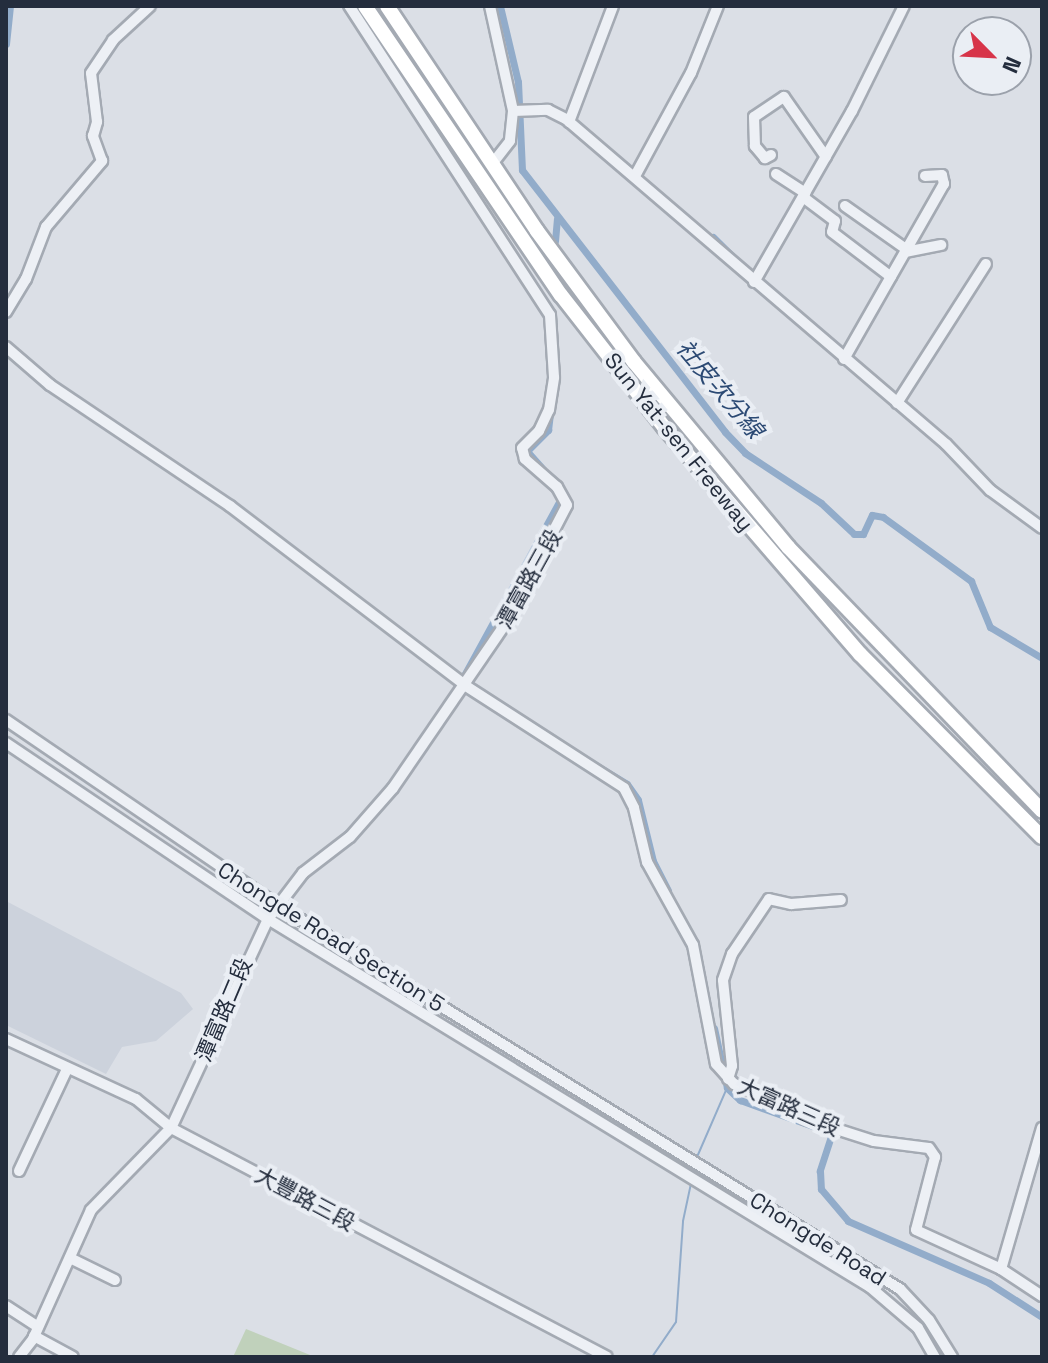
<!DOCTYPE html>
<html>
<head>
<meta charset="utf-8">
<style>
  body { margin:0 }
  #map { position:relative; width:1048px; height:1363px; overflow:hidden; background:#dbdfe6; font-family:"Space Grotesk","Noto Sans TC",sans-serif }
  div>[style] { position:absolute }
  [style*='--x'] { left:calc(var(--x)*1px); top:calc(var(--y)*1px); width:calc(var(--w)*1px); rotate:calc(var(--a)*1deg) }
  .built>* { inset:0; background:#ccd2dc }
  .green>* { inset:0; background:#c0d1bb }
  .stream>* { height:2px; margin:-1px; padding:0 1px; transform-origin:1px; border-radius:1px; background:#92acca }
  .canal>* { height:7px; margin:-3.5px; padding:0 3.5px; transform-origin:3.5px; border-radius:3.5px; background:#92acca }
  .roads { filter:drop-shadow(2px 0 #a4aab3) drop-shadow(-2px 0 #a4aab3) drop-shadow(0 2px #a4aab3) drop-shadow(0 -2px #a4aab3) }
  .minor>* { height:10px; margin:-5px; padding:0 5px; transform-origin:5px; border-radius:5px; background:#edf0f5 }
  .highway>* { height:14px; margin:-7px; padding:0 7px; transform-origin:7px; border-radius:7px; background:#fff }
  span { translate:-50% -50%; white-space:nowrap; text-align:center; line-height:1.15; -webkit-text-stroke:8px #eaeef4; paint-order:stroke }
  .street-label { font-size:22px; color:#242d3d }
  .water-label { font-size:24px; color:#2c4a74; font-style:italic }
  .frame { position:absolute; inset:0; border:8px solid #242d3d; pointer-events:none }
  .north { position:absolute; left:952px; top:16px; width:80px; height:80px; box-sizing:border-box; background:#eaeef4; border:2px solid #9ba1ab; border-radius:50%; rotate:114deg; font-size:22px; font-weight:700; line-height:32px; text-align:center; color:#242d3d }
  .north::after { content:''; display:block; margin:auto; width:28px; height:36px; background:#d73449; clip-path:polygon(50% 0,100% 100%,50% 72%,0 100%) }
</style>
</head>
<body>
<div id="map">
  <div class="built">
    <div style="clip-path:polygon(6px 901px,181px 993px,193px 1009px,156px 1041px,122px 1047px,106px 1074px,6px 1025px)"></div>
  </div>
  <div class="green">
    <div style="clip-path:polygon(246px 1329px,315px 1357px,233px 1357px)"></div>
  </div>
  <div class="stream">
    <div style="--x:697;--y:1157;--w:75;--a:-66.5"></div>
    <div style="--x:652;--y:1357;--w:42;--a:-55.6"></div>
    <div style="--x:676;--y:1322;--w:101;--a:-86"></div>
    <div style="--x:683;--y:1221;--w:39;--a:-78"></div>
  </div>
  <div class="canal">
    <div style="--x:500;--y:6;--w:78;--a:76.7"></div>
    <div style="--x:518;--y:82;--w:88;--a:87.4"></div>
    <div style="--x:522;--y:170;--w:331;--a:52.2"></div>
    <div style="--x:725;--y:432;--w:29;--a:46"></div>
    <div style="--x:745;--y:453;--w:91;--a:33.3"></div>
    <div style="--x:821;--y:503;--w:45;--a:43.2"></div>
    <div style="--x:854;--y:534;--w:9;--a:0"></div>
    <div style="--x:863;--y:534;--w:21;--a:-65"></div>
    <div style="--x:872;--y:515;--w:11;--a:10"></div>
    <div style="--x:883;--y:517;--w:109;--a:36"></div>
    <div style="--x:971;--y:581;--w:50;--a:67.6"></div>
    <div style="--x:990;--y:627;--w:61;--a:30.8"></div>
    <div style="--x:6;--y:44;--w:38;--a:-84"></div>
    <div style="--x:713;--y:237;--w:27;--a:45"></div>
    <div style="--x:555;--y:241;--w:22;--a:-85"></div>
    <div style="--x:543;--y:469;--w:24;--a:-132"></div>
    <div style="--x:527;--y:451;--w:30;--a:-45"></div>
    <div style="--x:548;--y:430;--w:17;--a:-83"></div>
    <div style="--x:461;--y:681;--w:212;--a:-61.3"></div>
    <div style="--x:589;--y:761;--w:44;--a:31.2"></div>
    <div style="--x:627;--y:784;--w:19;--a:55"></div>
    <div style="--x:638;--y:800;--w:63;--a:76.2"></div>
    <div style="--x:653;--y:861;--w:33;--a:63"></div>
    <div style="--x:714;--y:1028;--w:61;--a:77.8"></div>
    <div style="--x:727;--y:1088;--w:18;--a:43"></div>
    <div style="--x:740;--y:1100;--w:98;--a:19.7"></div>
    <div style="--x:832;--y:1133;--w:40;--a:108"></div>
    <div style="--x:820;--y:1171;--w:18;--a:87"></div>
    <div style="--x:821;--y:1189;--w:42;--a:49.8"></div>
    <div style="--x:848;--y:1221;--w:154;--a:23.7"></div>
    <div style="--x:989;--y:1283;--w:63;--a:32.7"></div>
  </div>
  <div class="roads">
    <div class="minor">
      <div style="--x:490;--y:6;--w:107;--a:77.6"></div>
      <div style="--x:513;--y:111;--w:30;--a:96"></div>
      <div style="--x:510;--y:141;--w:24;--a:128"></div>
      <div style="--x:513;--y:111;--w:35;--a:-2"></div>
      <div style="--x:548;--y:110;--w:20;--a:27"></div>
      <div style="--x:566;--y:119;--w:500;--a:40.54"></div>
      <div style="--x:946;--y:444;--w:64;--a:46.3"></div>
      <div style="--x:990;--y:490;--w:64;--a:36.2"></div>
      <div style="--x:569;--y:122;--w:124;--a:-69.2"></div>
      <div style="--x:771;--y:155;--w:7;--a:153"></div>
      <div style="--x:765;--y:158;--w:16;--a:-130"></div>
      <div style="--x:755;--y:146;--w:29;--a:-92"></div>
      <div style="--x:754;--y:117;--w:36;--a:-34"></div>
      <div style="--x:784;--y:97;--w:73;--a:55"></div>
      <div style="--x:776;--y:174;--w:35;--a:33"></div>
      <div style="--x:635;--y:176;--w:117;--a:-61.5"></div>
      <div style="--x:691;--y:73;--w:72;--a:-68.1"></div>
      <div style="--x:803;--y:197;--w:40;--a:37"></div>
      <div style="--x:835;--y:221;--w:11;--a:105"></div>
      <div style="--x:832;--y:232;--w:74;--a:37.3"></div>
      <div style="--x:845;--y:206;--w:75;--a:35.2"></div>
      <div style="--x:905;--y:252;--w:37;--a:-11"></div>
      <div style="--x:754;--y:282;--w:197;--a:-60.2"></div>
      <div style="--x:852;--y:111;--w:117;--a:-63.7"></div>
      <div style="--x:6;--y:312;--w:39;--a:-59"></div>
      <div style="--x:26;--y:279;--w:56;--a:-69"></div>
      <div style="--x:46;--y:227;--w:87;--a:-49.7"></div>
      <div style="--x:102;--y:161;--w:27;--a:-110"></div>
      <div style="--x:93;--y:136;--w:15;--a:-74"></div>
      <div style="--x:97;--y:122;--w:49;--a:-97"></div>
      <div style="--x:91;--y:73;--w:40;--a:-56"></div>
      <div style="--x:113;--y:40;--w:50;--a:-42.6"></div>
      <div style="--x:6;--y:347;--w:58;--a:40.8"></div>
      <div style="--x:50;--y:385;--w:217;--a:33.9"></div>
      <div style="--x:230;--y:506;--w:297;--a:37.3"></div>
      <div style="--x:466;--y:686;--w:188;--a:32.8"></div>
      <div style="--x:624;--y:788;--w:22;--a:63"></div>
      <div style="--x:634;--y:808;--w:56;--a:76.5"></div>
      <div style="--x:647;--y:862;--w:95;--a:61"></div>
      <div style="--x:693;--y:945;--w:121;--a:79.1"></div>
      <div style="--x:716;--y:1064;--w:27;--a:48"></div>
      <div style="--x:734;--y:1084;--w:66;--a:21.2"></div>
      <div style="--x:796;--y:1108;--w:14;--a:51"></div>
      <div style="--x:805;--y:1119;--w:72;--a:17.7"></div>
      <div style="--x:874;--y:1141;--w:55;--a:7.3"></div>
      <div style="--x:929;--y:1148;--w:11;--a:56"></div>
      <div style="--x:935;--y:1157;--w:75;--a:104.6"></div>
      <div style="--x:916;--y:1230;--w:94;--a:24.6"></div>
      <div style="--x:1001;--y:1269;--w:49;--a:33.4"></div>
      <div style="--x:844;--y:359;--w:202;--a:-60.3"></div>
      <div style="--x:944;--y:184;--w:9;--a:-103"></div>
      <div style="--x:942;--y:175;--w:17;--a:177"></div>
      <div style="--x:897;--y:403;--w:165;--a:-57.4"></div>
      <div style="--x:6;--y:720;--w:328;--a:34.3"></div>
      <div style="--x:277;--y:905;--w:732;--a:31.65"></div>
      <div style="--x:900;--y:1289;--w:42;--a:46.9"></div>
      <div style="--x:929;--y:1320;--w:44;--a:58.1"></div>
      <div style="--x:6;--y:743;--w:316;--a:33.9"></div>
      <div style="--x:268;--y:919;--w:706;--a:31.44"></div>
      <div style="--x:870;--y:1287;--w:63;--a:40.5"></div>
      <div style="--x:918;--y:1328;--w:34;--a:60"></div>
      <div style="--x:6;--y:1039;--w:143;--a:24.8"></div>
      <div style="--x:136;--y:1099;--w:45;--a:39.6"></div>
      <div style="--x:171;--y:1128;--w:492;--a:27.7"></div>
      <div style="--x:728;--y:1079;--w:14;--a:-73"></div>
      <div style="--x:732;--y:1066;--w:86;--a:-96"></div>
      <div style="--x:723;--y:980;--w:28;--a:-71"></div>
      <div style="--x:732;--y:954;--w:66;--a:-56.1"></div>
      <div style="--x:769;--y:899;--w:23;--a:13"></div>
      <div style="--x:791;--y:904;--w:50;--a:-4.6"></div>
      <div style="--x:19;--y:1171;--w:113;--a:-64.8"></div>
      <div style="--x:70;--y:1258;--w:50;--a:26.1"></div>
      <div style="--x:1001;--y:1269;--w:147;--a:-73.8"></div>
      <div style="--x:6;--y:1306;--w:38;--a:33"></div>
      <div style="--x:34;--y:1336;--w:44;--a:28.3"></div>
      <div style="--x:19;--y:1357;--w:23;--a:-52"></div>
      <div style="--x:33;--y:1339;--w:141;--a:-65.8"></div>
      <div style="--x:91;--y:1210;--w:115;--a:-45.7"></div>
      <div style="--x:171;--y:1128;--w:230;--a:-65.1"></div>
      <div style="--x:268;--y:919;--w:58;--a:-52.7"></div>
      <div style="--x:303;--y:873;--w:59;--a:-37.5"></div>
      <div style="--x:350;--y:837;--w:65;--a:-48.7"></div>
      <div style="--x:393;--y:788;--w:196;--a:-55.6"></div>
      <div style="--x:504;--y:626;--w:136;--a:-62.5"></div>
      <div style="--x:567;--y:505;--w:21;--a:-119"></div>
      <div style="--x:557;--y:487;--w:43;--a:-138.8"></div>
      <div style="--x:525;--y:459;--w:11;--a:-105"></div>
      <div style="--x:522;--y:448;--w:24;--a:-45"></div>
      <div style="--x:539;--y:431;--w:23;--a:-65"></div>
      <div style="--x:549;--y:410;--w:33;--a:-81"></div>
      <div style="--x:554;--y:377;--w:62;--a:-93.7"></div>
      <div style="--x:550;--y:315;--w:369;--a:-123"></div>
    </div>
    <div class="highway">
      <div style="--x:365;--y:6;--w:349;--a:55.9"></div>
      <div style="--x:561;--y:295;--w:167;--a:52"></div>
      <div style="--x:664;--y:427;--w:300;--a:49.2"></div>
      <div style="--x:860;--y:654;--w:258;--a:45.2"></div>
      <div style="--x:387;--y:6;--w:270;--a:56.3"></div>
      <div style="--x:537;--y:231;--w:163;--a:53.5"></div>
      <div style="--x:634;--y:362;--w:241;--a:50.2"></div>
      <div style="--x:788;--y:547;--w:366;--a:46.1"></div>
    </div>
  </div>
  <div class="street-label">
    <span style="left:679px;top:442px;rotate:51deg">Sun Yat-sen Freeway</span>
    <span style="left:529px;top:579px;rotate:-61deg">潭富路三段</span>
    <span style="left:331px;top:937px;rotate:32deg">Chongde Road Section 5</span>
    <span style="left:224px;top:1010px;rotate:-67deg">潭富路二段</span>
    <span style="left:789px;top:1107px;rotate:24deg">大富路三段</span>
    <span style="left:305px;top:1199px;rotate:28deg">大豐路三段</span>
    <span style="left:818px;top:1239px;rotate:32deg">Chongde Road</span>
  </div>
  <div class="water-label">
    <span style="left:720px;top:389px;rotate:50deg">社皮次分線</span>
  </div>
  <div class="frame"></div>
  <div class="north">N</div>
</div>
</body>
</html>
